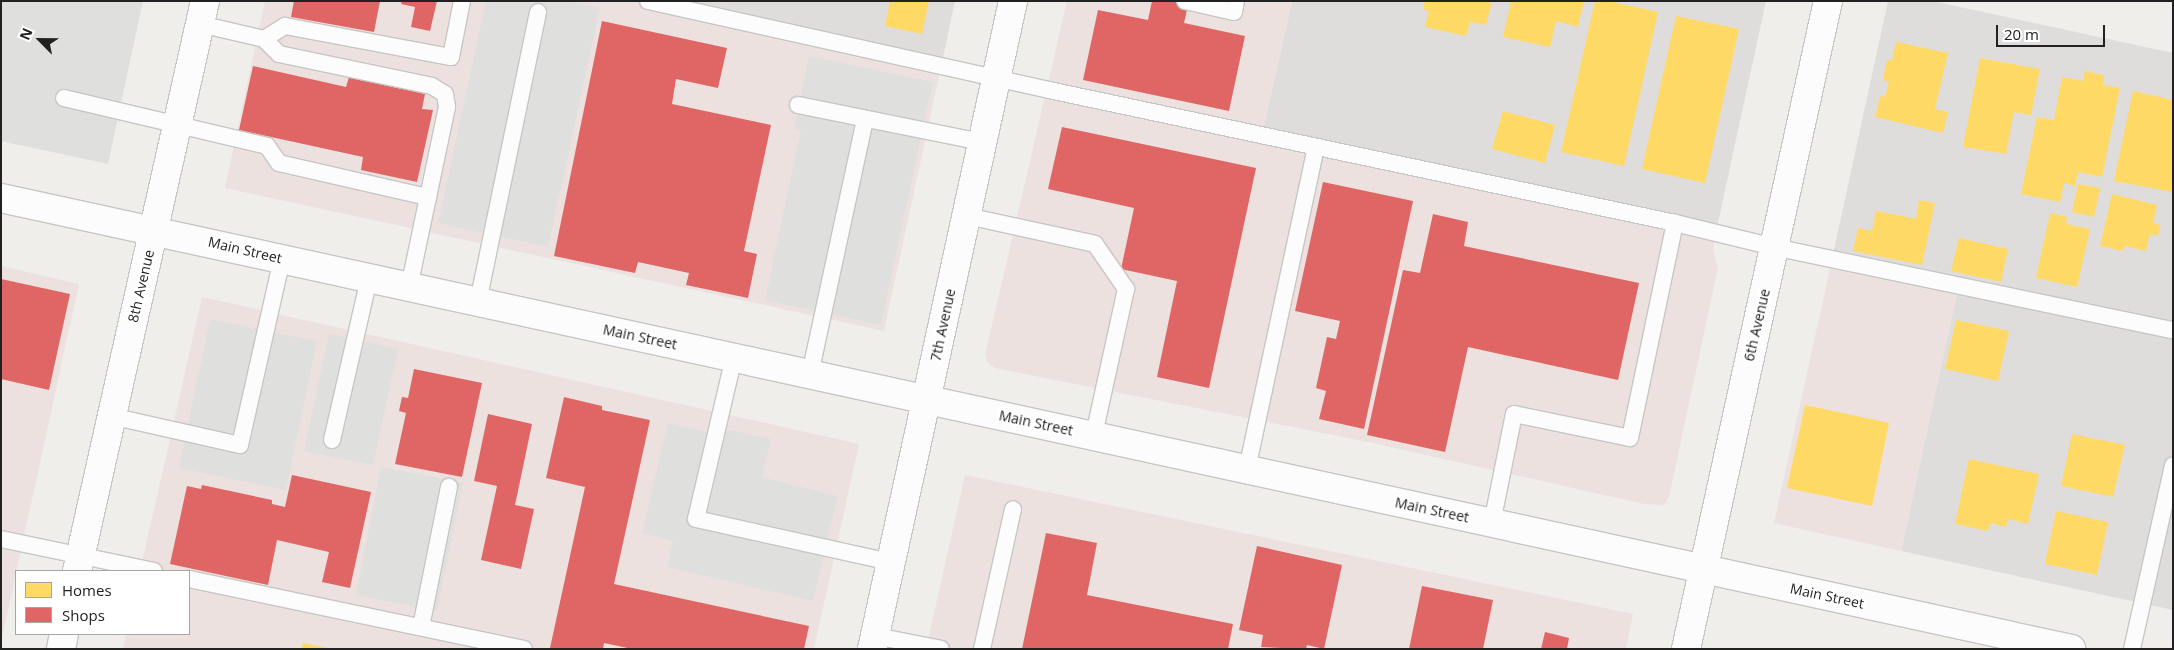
<!DOCTYPE html>
<html>
<head>
<meta charset="utf-8">
<style>
  body { margin:0 }
  #map { position:relative; width:2174px; height:650px; overflow:hidden; background:#efeeeb; font-family:"Open Sans",sans-serif }
  div>[style] { position:absolute }
  [style*='--x'] { left:calc(var(--x)*1px); top:calc(var(--y)*1px); width:calc(var(--w)*1px); rotate:calc(var(--a)*1deg) }
  .residential>* { inset:0; background:#dedddc }
  .commercial>* { inset:0; background:#ece1de }
  .parking>* { inset:0; background:#dfdfde }
  .homes>* { inset:0; background:#ffd966 }
  .shops>* { inset:0; background:#e06666 }
  .roads { filter:drop-shadow(1px 0 #c6c6c4) drop-shadow(-1px 0 #c6c6c4) drop-shadow(0 1px #c6c6c4) drop-shadow(0 -1px #c6c6c4) }
  .service>* { height:16px; margin:-8px; padding:0 8px; transform-origin:8px; border-radius:8px; background:#fdfcfc }
  .minor>* { height:28px; margin:-14px; padding:0 14px; transform-origin:14px; border-radius:14px; background:#fdfcfc }
  span { translate:-50% -50%; white-space:nowrap; text-align:center; line-height:1.15; -webkit-text-stroke:5px #fff; paint-order:stroke }
  .street-label { font-size:14px; color:#212121 }
  .frame { position:absolute; inset:0; border:2px solid #212121; pointer-events:none }
  .legend { position:absolute; left:15px; top:570px; width:175px; height:65px; box-sizing:border-box; background:#fff; border:1px solid #a6a6a6; margin:0; padding:6px 9px; list-style:none; font-size:15px; color:#212121 }
  .legend li { display:flex; align-items:center; gap:10px; height:25px }
  .legend b { width:25px; border:1px solid #a6a6a6 }
  .north { position:absolute; left:15px; top:15px; width:50px; height:50px; -webkit-text-stroke:4px #fff; paint-order:stroke; rotate:293deg; font-size:14px; font-weight:700; line-height:20px; text-align:center; color:#212121 }
  .north::after { content:''; display:block; margin:auto; width:18px; height:22px; background:#212121; clip-path:polygon(50% 0,100% 100%,50% 72%,0 100%) }
  .scale { position:absolute; left:1996px; top:25px; width:109px; height:22px; box-sizing:border-box; border:2px solid #212121; border-top:0; padding-left:6px; font-size:15px; line-height:18px; white-space:nowrap; color:#212121; -webkit-text-stroke:4px #fff; paint-order:stroke }
</style>
</head>
<body>
<div id="map">
  <div class="residential">
    <div style="clip-path:polygon(648px 1px,955px 1px,941px 67px)"></div>
    <div style="clip-path:polygon(1292px 1px,1766px 1px,1716px 232px,1262px 135px)"></div>
    <div style="clip-path:polygon(1888px 1px,1932px 1px,2173px 53px,2173px 610px,1901px 551px,1959px 284px,1832px 259px)"></div>
  </div>
  <div class="commercial">
    <div style="clip-path:polygon(265px 1px,648px 1px,941px 67px,884px 331px,225px 188px)"></div>
    <div style="clip-path:polygon(1067px 1px,1292px 1px,1262px 135px,1716px 232px,1713px 250px,1718px 268px,1669px 497px,1664px 505px,1644px 504px,1368px 442px,995px 368px,988px 363px,985px 355px)"></div>
    <div style="clip-path:polygon(1832px 259px,1959px 284px,1901px 551px,1774px 523px)"></div>
    <div style="clip-path:polygon(1px 266px,79px 284px,1px 642px)"></div>
    <div style="clip-path:polygon(202px 297px,859px 444px,814px 649px,123px 649px,126px 634px,189px 634px,189px 571px,140px 571px)"></div>
    <div style="clip-path:polygon(965px 475px,1633px 614px,1626px 649px,926px 649px)"></div>
  </div>
  <div class="parking">
    <div style="clip-path:polygon(1px 1px,143px 1px,108px 164px,1px 141px)"></div>
    <div style="clip-path:polygon(486px 1px,568px 1px,600px 8px,548px 247px,438px 223px)"></div>
    <div style="clip-path:polygon(809px 56px,933px 82px,881px 325px,765px 300px,801px 130px,794px 129px)"></div>
    <div style="clip-path:polygon(210px 319px,317px 341px,286px 490px,179px 468px)"></div>
    <div style="clip-path:polygon(329px 334px,398px 349px,373px 465px,304px 451px)"></div>
    <div style="clip-path:polygon(668px 423px,715px 434px,717px 427px,771px 439px,762px 477px,838px 496px,813px 601px,667px 567px,673px 541px,642px 533px)"></div>
    <div style="clip-path:polygon(381px 467px,463px 483px,437px 611px,356px 595px)"></div>
  </div>
  <div class="homes">
    <div style="clip-path:polygon(890px 1px,929px 1px,922px 34px,885px 26px)"></div>
    <div style="clip-path:polygon(1425px 1px,1492px 1px,1486px 25px,1470px 22px,1466px 36px,1425px 27px,1429px 11px,1423px 10px)"></div>
    <div style="clip-path:polygon(1511px 1px,1584px 1px,1578px 27px,1556px 21px,1550px 47px,1503px 37px)"></div>
    <div style="clip-path:polygon(1595px 1px,1608px 1px,1658px 12px,1624px 166px,1561px 152px)"></div>
    <div style="clip-path:polygon(1676px 16px,1739px 29px,1705px 183px,1642px 169px)"></div>
    <div style="clip-path:polygon(1896px 42px,1948px 53px,1935px 109px,1948px 112px,1943px 133px,1875px 117px,1880px 96px,1885px 97px,1889px 82px,1883px 80px,1887px 60px,1892px 61px)"></div>
    <div style="clip-path:polygon(1980px 58px,2040px 69px,2031px 115px,2014px 112px,2006px 154px,1963px 147px)"></div>
    <div style="clip-path:polygon(2085px 71px,2104px 75px,2103px 85px,2120px 88px,2102px 177px,2078px 172px,2075px 186px,2064px 183px,2060px 202px,2021px 194px,2037px 117px,2054px 120px,2062px 77px,2083px 81px)"></div>
    <div style="clip-path:polygon(2133px 91px,2173px 100px,2173px 192px,2114px 181px)"></div>
    <div style="clip-path:polygon(1503px 111px,1555px 125px,1545px 163px,1492px 149px)"></div>
    <div style="clip-path:polygon(2078px 184px,2100px 188px,2094px 217px,2072px 212px)"></div>
    <div style="clip-path:polygon(2112px 194px,2157px 205px,2153px 223px,2160px 225px,2158px 236px,2150px 234px,2146px 251px,2125px 246px,2123px 251px,2100px 246px)"></div>
    <div style="clip-path:polygon(1919px 200px,1935px 203px,1922px 265px,1853px 251px,1858px 228px,1872px 231px,1876px 211px,1916px 219px)"></div>
    <div style="clip-path:polygon(2050px 213px,2067px 217px,2066px 224px,2090px 229px,2077px 287px,2036px 278px)"></div>
    <div style="clip-path:polygon(1959px 238px,2008px 249px,2001px 282px,1951px 271px)"></div>
    <div style="clip-path:polygon(1956px 320px,2009px 331px,1998px 381px,1945px 369px)"></div>
    <div style="clip-path:polygon(1805px 405px,1889px 423px,1872px 506px,1787px 488px)"></div>
    <div style="clip-path:polygon(2072px 434px,2125px 445px,2113px 497px,2061px 486px)"></div>
    <div style="clip-path:polygon(1969px 459px,2039px 474px,2028px 524px,2008px 519px,2006px 527px,1990px 523px,1988px 531px,1955px 524px)"></div>
    <div style="clip-path:polygon(2056px 511px,2108px 522px,2097px 575px,2045px 564px)"></div>
    <div style="clip-path:polygon(303px 643px,328px 648px,328px 649px,301px 649px)"></div>
  </div>
  <div class="shops">
    <div style="clip-path:polygon(294px 1px,380px 1px,374px 32px,291px 17px)"></div>
    <div style="clip-path:polygon(402px 1px,437px 1px,430px 31px,411px 27px,415px 7px,401px 4px)"></div>
    <div style="clip-path:polygon(1152px 1px,1189px 1px,1184px 23px,1245px 36px,1229px 111px,1083px 80px,1098px 10px,1148px 20px)"></div>
    <div style="clip-path:polygon(602px 21px,727px 48px,718px 88px,676px 79px,672px 104px,771px 125px,744px 251px,757px 254px,748px 298px,686px 285px,689px 273px,638px 262px,635px 273px,554px 256px)"></div>
    <div style="clip-path:polygon(253px 66px,346px 87px,349px 77px,425px 94px,422px 109px,433px 110px,417px 182px,361px 170px,363px 157px,239px 130px)"></div>
    <div style="clip-path:polygon(1062px 127px,1256px 168px,1209px 388px,1157px 377px,1177px 281px,1121px 269px,1134px 208px,1048px 189px)"></div>
    <div style="clip-path:polygon(1323px 182px,1413px 201px,1364px 429px,1319px 419px,1326px 391px,1316px 388px,1327px 337px,1336px 339px,1340px 321px,1295px 311px)"></div>
    <div style="clip-path:polygon(1433px 214px,1468px 222px,1464px 246px,1639px 283px,1618px 380px,1468px 347px,1445px 452px,1367px 435px,1403px 270px,1420px 273px)"></div>
    <div style="clip-path:polygon(1px 279px,70px 294px,49px 390px,1px 379px)"></div>
    <div style="clip-path:polygon(414px 369px,482px 383px,462px 477px,395px 464px,406px 413px,399px 411px,402px 397px,408px 398px)"></div>
    <div style="clip-path:polygon(564px 397px,602px 406px,602px 410px,650px 420px,614px 584px,809px 626px,804px 649px,632px 649px,604px 643px,603px 649px,550px 648px,585px 487px,546px 478px)"></div>
    <div style="clip-path:polygon(488px 414px,532px 424px,515px 505px,534px 509px,521px 569px,481px 560px,497px 486px,474px 481px)"></div>
    <div style="clip-path:polygon(292px 475px,371px 492px,350px 588px,322px 582px,329px 552px,277px 540px,268px 585px,170px 564px,187px 486px,201px 489px,202px 485px,272px 500px,272px 504px,285px 507px)"></div>
    <div style="clip-path:polygon(1046px 533px,1097px 543px,1087px 595px,1233px 624px,1228px 649px,1022px 649px)"></div>
    <div style="clip-path:polygon(1257px 546px,1342px 565px,1324px 649px,1307px 645px,1306px 649px,1261px 647px,1263px 635px,1239px 630px)"></div>
    <div style="clip-path:polygon(1422px 586px,1493px 600px,1483px 649px,1409px 649px)"></div>
    <div style="clip-path:polygon(1545px 632px,1569px 638px,1567px 649px,1541px 649px)"></div>
  </div>
  <div class="roads">
    <div class="service">
      <div style="--x:648;--y:1;--w:411;--a:12.5"></div>
      <div style="--x:1049;--y:90;--w:640;--a:11.99"></div>
      <div style="--x:1675;--y:223;--w:102;--a:13.6"></div>
      <div style="--x:1774;--y:247;--w:408;--a:11.8"></div>
      <div style="--x:1185;--y:1;--w:50;--a:12.7"></div>
      <div style="--x:1234;--y:12;--w:11;--a:-80"></div>
      <div style="--x:200;--y:24;--w:66;--a:13.2"></div>
      <div style="--x:264;--y:39;--w:21;--a:45"></div>
      <div style="--x:279;--y:54;--w:156;--a:11.8"></div>
      <div style="--x:432;--y:86;--w:15;--a:32"></div>
      <div style="--x:445;--y:94;--w:13;--a:81"></div>
      <div style="--x:447;--y:107;--w:184;--a:101.9"></div>
      <div style="--x:264;--y:39;--w:25;--a:-32"></div>
      <div style="--x:285;--y:26;--w:169;--a:10.6"></div>
      <div style="--x:451;--y:57;--w:57;--a:-78.9"></div>
      <div style="--x:64;--y:98;--w:209;--a:13.3"></div>
      <div style="--x:267;--y:146;--w:21;--a:55"></div>
      <div style="--x:279;--y:163;--w:153;--a:12.9"></div>
      <div style="--x:798;--y:105;--w:188;--a:11.4"></div>
      <div style="--x:967;--y:216;--w:131;--a:12.3"></div>
      <div style="--x:1095;--y:244;--w:55;--a:55.4"></div>
      <div style="--x:1126;--y:289;--w:149;--a:102.4"></div>
      <div style="--x:478;--y:302;--w:296;--a:-78.3"></div>
      <div style="--x:734;--y:357;--w:166;--a:103.2"></div>
      <div style="--x:696;--y:519;--w:199;--a:12.5"></div>
      <div style="--x:810;--y:374;--w:261;--a:-77.8"></div>
      <div style="--x:111;--y:416;--w:132;--a:12.7"></div>
      <div style="--x:240;--y:445;--w:191;--a:-77.3"></div>
      <div style="--x:332;--y:440;--w:166;--a:-77.1"></div>
      <div style="--x:1247;--y:469;--w:329;--a:-77.9"></div>
      <div style="--x:1492;--y:523;--w:111;--a:-78.6"></div>
      <div style="--x:1514;--y:414;--w:118;--a:11.7"></div>
      <div style="--x:1630;--y:438;--w:220;--a:-78.2"></div>
      <div style="--x:1;--y:539;--w:156;--a:11.8"></div>
      <div style="--x:189;--y:579;--w:342;--a:11.8"></div>
      <div style="--x:421;--y:627;--w:143;--a:-78.7"></div>
      <div style="--x:875;--y:636;--w:67;--a:11.1"></div>
      <div style="--x:982;--y:649;--w:143;--a:-77.5"></div>
      <div style="--x:2132;--y:649;--w:188;--a:-77.4"></div>
    </div>
    <div class="minor">
      <div style="--x:1;--y:198;--w:2119;--a:12.29"></div>
      <div style="--x:77;--y:571;--w:584;--a:-77.34"></div>
      <div style="--x:61;--y:649;--w:15;--a:-79"></div>
      <div style="--x:872;--y:649;--w:663;--a:-77.72"></div>
      <div style="--x:1686;--y:649;--w:663;--a:-77.64"></div>
    </div>
  </div>
  <div class="street-label">
    <span style="left:245px;top:250px;rotate:13deg">Main Street</span>
    <span style="left:141px;top:286px;rotate:-77deg">8th Avenue</span>
    <span style="left:943px;top:325px;rotate:-78deg">7th Avenue</span>
    <span style="left:1757px;top:325px;rotate:-77deg">6th Avenue</span>
    <span style="left:640px;top:337px;rotate:12deg">Main Street</span>
    <span style="left:1036px;top:423px;rotate:12deg">Main Street</span>
    <span style="left:1432px;top:510px;rotate:12deg">Main Street</span>
    <span style="left:1827px;top:596px;rotate:12deg">Main Street</span>
  </div>
  <div class="frame"></div>
  <ul class="legend">
  <li><b style="height:14px;background:#ffd966"></b>Homes</li>
  <li><b style="height:14px;background:#e06666"></b>Shops</li>
  </ul>
  <div class="north">N</div>
  <div class="scale">20 m</div>
</div>
</body>
</html>
